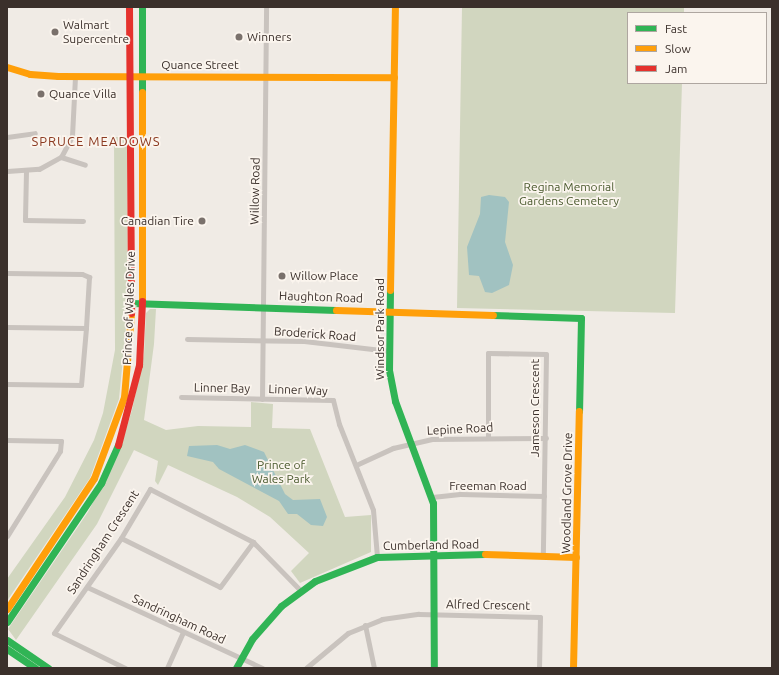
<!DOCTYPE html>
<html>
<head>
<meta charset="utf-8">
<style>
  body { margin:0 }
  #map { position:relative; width:779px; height:675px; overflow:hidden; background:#f0ebe5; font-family:Ubuntu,sans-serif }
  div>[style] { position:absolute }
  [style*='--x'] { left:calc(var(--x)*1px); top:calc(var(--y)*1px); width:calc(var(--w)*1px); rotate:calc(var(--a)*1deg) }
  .green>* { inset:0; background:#d1d6bf }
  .water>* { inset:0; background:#a1c2c1 }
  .street>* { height:5px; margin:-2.5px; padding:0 2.5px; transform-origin:2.5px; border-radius:2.5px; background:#c9c3be }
  .fast>* { height:7px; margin:-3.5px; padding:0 3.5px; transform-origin:3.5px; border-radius:3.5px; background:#30b455 }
  .slow>* { height:7px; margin:-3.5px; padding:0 3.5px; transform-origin:3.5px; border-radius:3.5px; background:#ff9f0a }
  .jam>* { height:7px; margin:-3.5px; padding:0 3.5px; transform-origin:3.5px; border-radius:3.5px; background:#e5322d }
  .dots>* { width:11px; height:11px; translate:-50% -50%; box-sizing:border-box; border:2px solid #fbf5ee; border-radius:50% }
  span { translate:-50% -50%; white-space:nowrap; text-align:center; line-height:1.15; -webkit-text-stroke:3.5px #fbf5ee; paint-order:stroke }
  .poi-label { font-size:12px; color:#3b302b }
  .left { translate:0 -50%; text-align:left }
  .right { translate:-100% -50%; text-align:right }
  .street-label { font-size:12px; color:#3b302b }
  .park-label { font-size:12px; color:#4a5a2e }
  .neighbourhood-label { font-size:13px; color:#8c3b22; letter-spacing:1px }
  .frame { position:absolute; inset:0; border:8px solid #3b302b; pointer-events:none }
  .legend { position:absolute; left:627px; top:12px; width:140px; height:72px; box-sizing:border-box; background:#fbf5ee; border:1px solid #aea6a0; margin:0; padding:5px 7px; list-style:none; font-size:12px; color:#3b302b }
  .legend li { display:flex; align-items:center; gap:8px; height:20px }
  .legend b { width:20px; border:1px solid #aea6a0 }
</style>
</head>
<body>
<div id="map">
  <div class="green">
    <div style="clip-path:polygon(462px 7px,684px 7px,684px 13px,628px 13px,628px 83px,682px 83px,675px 313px,457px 308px)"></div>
    <div style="clip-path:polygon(114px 137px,127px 137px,128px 307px,119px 399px,90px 478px,7px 601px,7px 579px,65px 497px,94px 440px,103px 413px,115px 350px)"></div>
    <div style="clip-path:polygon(150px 309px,156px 309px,154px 344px,144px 420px,166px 430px,198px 426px,251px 427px,251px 402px,273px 404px,272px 428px,310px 429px,345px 517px,371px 515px,371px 552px,300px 583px,291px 571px,309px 553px,270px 517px,237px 497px,168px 465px,158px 485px,155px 481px,158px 461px,134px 450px,97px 524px,16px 640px,8px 629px,88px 512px,119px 452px,132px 410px,144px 354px,146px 313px)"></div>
  </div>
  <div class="water">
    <div style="clip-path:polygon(489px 195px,505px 197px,509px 202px,505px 242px,513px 265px,509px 285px,492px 293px,485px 292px,479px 276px,469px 275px,467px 247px,480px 214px,481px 197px)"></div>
    <div style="clip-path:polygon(217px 445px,230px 449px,245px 445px,264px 452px,285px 494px,293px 500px,320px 499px,327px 517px,323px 526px,311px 525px,297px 514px,288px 514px,279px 501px,219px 469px,213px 462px,187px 456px,189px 446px)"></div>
  </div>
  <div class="street">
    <div style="--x:7;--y:137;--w:28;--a:-8"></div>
    <div style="--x:61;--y:157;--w:25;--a:18"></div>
    <div style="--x:7;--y:171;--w:32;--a:-4"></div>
    <div style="--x:39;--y:169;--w:25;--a:-29"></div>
    <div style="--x:61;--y:157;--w:24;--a:-62"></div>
    <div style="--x:72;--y:136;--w:60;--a:-87.1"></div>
    <div style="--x:26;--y:171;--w:49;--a:91.2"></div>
    <div style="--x:25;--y:220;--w:58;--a:1"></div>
    <div style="--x:7;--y:273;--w:75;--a:0.8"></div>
    <div style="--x:82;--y:274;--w:8;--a:23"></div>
    <div style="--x:89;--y:277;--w:51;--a:93.4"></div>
    <div style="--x:7;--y:327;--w:79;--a:0.7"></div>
    <div style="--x:86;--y:328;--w:57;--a:95"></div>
    <div style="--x:81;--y:385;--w:74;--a:-179.2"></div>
    <div style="--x:187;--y:339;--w:117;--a:1"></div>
    <div style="--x:304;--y:341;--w:86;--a:6.7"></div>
    <div style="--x:181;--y:397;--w:152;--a:1.1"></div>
    <div style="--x:333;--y:400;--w:25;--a:76"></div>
    <div style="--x:339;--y:424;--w:92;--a:68.4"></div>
    <div style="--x:373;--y:510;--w:47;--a:85.1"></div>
    <div style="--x:262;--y:399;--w:392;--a:-89.4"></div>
    <div style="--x:488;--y:436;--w:83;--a:-90"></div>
    <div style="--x:488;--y:353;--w:58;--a:1"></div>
    <div style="--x:546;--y:354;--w:202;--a:90.9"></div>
    <div style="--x:7;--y:440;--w:54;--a:1.1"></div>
    <div style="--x:61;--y:441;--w:10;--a:96"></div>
    <div style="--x:60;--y:451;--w:100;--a:121.9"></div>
    <div style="--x:356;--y:465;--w:41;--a:-24.7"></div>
    <div style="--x:393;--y:448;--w:40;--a:-13"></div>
    <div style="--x:432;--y:439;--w:114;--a:-0.5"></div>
    <div style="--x:432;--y:497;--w:28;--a:-6"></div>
    <div style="--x:460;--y:494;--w:84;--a:1.4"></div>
    <div style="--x:121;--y:538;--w:110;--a:26.3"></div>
    <div style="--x:220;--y:587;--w:56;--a:-53.7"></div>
    <div style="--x:87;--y:587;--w:193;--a:24.8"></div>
    <div style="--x:365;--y:625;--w:44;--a:78.2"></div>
    <div style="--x:125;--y:668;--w:79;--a:-153.8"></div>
    <div style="--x:54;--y:633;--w:116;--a:-54.8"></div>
    <div style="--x:121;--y:538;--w:57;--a:-59.4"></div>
    <div style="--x:150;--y:489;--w:116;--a:27.2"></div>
    <div style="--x:253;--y:542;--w:69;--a:45.6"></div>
    <div style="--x:167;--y:668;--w:39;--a:-66"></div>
    <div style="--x:306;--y:668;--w:55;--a:-39.8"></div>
    <div style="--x:348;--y:633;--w:37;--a:-22"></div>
    <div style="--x:382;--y:619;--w:37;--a:-8"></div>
    <div style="--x:419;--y:614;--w:121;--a:1.4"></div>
    <div style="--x:540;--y:617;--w:51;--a:91.1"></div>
  </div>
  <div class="fast">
    <div style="--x:142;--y:7;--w:85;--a:90"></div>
    <div style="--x:390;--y:290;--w:80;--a:90.7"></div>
    <div style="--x:389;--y:370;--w:32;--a:79"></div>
    <div style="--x:395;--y:401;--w:109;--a:69.6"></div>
    <div style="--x:433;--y:503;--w:165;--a:89.7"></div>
    <div style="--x:132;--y:303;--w:204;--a:2"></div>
    <div style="--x:493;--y:315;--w:88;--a:2"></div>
    <div style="--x:581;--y:318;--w:93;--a:91.2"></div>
    <div style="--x:7;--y:622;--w:168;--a:-55.9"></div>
    <div style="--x:101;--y:483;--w:42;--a:-65.9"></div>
    <div style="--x:7;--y:640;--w:50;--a:34.3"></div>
    <div style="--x:7;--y:649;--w:34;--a:34"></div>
    <div style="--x:236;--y:668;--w:33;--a:-61"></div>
    <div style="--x:252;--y:639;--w:44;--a:-48.7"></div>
    <div style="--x:281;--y:606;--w:42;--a:-36.3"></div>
    <div style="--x:315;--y:581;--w:66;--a:-21.2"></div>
    <div style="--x:377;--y:557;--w:108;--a:-1.6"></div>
  </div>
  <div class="slow">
    <div style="--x:7;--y:67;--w:24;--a:17"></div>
    <div style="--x:30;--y:74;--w:28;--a:4"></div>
    <div style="--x:58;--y:76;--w:336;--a:0.2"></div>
    <div style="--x:142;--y:92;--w:209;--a:90"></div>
    <div style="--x:390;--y:290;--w:283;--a:-89"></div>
    <div style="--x:336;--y:310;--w:157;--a:1.8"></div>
    <div style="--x:485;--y:554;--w:91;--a:1.9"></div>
    <div style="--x:7;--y:609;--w:157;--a:-56.4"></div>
    <div style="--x:94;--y:478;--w:86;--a:-69.7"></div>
    <div style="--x:124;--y:397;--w:84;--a:-85.2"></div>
    <div style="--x:573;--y:668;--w:257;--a:-88.7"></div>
  </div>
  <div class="jam">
    <div style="--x:129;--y:7;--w:306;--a:89.6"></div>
    <div style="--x:118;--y:445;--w:83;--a:-75.3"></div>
    <div style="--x:139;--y:365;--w:64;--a:-87.3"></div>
  </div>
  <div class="dots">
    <div style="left:55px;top:32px;background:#7a716c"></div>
    <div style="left:239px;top:37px;background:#7a716c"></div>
    <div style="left:41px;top:94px;background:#7a716c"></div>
    <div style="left:202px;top:221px;background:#7a716c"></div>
    <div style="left:282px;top:276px;background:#7a716c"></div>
  </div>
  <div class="poi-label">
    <span class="left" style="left:63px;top:32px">Walmart<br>Supercentre</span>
    <span class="left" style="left:247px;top:37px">Winners</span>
    <span class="left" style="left:49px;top:94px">Quance Villa</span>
    <span class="right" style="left:194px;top:221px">Canadian Tire</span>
    <span class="left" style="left:290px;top:276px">Willow Place</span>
  </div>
  <div class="street-label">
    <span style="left:200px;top:65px">Quance Street</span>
    <span style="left:255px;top:191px;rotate:-89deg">Willow Road</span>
    <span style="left:321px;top:297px;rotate:2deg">Haughton Road</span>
    <span style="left:129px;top:308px;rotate:-88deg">Prince of Wales Drive</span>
    <span style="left:380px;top:329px;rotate:-90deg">Windsor Park Road</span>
    <span style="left:315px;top:334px;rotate:4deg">Broderick Road</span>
    <span style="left:222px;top:388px;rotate:1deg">Linner Bay</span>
    <span style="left:298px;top:390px;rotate:2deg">Linner Way</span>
    <span style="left:535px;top:408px;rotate:-90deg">Jameson Crescent</span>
    <span style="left:460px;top:429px;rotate:-3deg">Lepine Road</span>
    <span style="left:488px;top:486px">Freeman Road</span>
    <span style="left:567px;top:493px;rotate:-89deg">Woodland Grove Drive</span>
    <span style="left:103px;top:542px;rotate:-57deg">Sandringham Crescent</span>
    <span style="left:431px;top:545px;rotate:-1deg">Cumberland Road</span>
    <span style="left:488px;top:605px;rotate:1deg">Alfred Crescent</span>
    <span style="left:179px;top:619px;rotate:25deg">Sandringham Road</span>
  </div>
  <div class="park-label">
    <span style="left:569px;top:194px">Regina Memorial<br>Gardens Cemetery</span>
    <span style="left:281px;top:472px">Prince of<br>Wales Park</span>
  </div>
  <div class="neighbourhood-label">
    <span style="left:96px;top:141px">SPRUCE MEADOWS</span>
  </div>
  <div class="frame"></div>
  <ul class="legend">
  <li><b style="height:5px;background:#30b455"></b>Fast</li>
  <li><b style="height:5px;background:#ff9f0a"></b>Slow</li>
  <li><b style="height:5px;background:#e5322d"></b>Jam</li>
  </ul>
</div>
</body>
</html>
